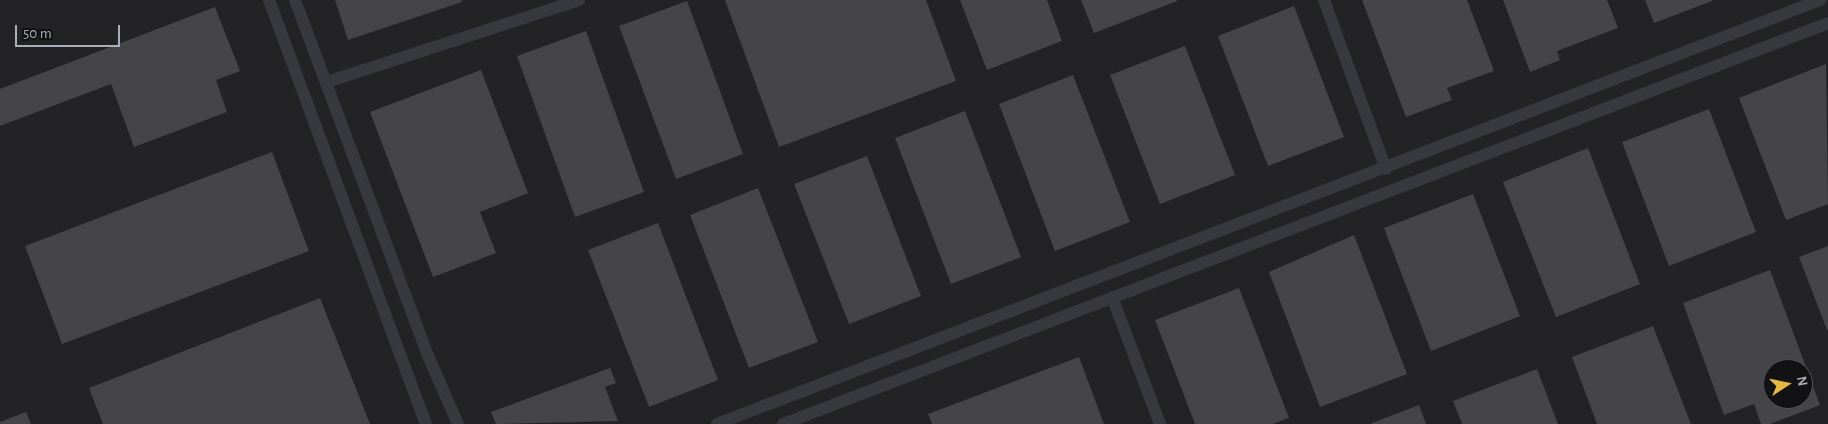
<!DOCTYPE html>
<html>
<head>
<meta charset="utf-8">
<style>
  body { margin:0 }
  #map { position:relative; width:1828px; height:424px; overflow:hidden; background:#171719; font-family:"Alegreya Sans",sans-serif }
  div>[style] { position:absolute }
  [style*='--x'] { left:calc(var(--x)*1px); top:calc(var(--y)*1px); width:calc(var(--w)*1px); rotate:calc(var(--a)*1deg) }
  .built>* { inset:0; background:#232326 }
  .building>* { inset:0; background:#444449 }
  .minor>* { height:12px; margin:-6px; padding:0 6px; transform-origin:6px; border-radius:6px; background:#38393e }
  span { translate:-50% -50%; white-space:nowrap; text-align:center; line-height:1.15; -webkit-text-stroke:4px #121214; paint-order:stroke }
  .north { position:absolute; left:1763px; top:359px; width:50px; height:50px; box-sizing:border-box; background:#121214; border:1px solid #4f5056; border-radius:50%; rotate:79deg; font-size:14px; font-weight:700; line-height:20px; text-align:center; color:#aaaeb8 }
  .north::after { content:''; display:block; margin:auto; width:18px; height:22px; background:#e6b742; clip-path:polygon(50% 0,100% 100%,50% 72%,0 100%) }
  .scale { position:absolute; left:15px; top:25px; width:105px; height:22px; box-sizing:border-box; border:2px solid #aaaeb8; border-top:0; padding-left:6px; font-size:15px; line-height:18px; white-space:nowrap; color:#aaaeb8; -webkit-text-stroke:4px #121214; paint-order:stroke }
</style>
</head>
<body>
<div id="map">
  <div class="built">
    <div style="clip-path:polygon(evenodd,0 0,1828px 0,1828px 424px,0 424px,0 0,1773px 369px,1803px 369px,1803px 399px,1773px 399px,1773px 369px)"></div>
  </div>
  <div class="building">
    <div style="clip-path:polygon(335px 0,462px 0,462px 2px,348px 40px)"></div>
    <div style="clip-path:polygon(725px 0,926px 0,956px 81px,779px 147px)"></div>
    <div style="clip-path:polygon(960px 0,1047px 0,1062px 41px,987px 70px)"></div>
    <div style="clip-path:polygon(1081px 0,1177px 0,1177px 1px,1094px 33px)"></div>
    <div style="clip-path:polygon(1362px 0,1467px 0,1494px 71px,1447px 88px,1452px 100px,1406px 117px)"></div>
    <div style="clip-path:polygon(1503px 0,1607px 0,1618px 28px,1557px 51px,1560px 60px,1530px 72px)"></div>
    <div style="clip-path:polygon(1645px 0,1712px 0,1712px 1px,1654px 23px)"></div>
    <div style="clip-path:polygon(687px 1px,743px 154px,676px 179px,619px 26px)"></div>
    <div style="clip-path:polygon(1294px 6px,1344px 137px,1268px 166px,1218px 36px)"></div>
    <div style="clip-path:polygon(215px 7px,240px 71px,216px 80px,227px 112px,134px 147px,111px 84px,0 126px,0 89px)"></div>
    <div style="clip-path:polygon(586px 31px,644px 192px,575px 217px,517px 56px)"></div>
    <div style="clip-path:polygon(1185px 46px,1235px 175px,1160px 204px,1110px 75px)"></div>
    <div style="clip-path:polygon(1826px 64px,1828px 204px,1786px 220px,1739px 98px)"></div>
    <div style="clip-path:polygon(481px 70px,528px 193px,480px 212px,496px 253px,433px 277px,370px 112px)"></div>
    <div style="clip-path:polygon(1073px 75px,1130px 222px,1055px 251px,999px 104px)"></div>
    <div style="clip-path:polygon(1709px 109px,1756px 232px,1669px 266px,1622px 142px)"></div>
    <div style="clip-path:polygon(965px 111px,1021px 257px,951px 284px,895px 138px)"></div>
    <div style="clip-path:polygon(1588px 148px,1640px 284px,1556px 317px,1503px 182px)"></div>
    <div style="clip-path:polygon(272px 152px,309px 251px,62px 344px,25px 246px)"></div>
    <div style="clip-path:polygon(867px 156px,921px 296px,849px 324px,794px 184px)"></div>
    <div style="clip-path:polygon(758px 188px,818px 342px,749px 368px,690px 215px)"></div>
    <div style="clip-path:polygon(1473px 194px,1520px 316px,1431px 351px,1384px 228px)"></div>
    <div style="clip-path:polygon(658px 223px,718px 380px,649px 407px,588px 250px)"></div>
    <div style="clip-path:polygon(1354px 235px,1407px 374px,1320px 407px,1269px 272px)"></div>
    <div style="clip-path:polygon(1828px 246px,1828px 330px,1827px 330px,1799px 257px)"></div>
    <div style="clip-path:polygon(evenodd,1770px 270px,1820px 405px,1770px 424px,1761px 424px,1754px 404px,1724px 415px,1683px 303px,1770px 270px,1773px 369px,1803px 369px,1803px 399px,1773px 399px,1773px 369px)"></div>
    <div style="clip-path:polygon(1239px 288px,1289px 418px,1273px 424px,1195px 424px,1155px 320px)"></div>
    <div style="clip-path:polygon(320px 298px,370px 424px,103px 424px,89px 388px)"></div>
    <div style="clip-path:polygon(1653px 326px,1691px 424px,1597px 424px,1572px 357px)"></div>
    <div style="clip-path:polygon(1079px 357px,1104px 424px,932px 424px,928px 414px)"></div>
    <div style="clip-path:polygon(610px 368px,616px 383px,605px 387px,618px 421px,496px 424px,491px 412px)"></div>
    <div style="clip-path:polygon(1537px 369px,1558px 424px,1462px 424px,1453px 401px)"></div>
    <div style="clip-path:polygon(1419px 405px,1426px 424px,1372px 424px,1372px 423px)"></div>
    <div style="clip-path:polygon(26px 412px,31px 424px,0 424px,0 422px)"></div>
  </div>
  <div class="minor">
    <div style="--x:269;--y:0;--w:452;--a:69.7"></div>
    <div style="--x:295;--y:0;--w:382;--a:69.5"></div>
    <div style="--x:429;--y:358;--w:72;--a:66.3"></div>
    <div style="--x:1324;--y:0;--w:180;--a:69.9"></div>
    <div style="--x:327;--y:82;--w:265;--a:-18"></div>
    <div style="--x:1112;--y:297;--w:136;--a:69.3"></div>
    <div style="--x:717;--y:424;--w:1182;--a:-21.03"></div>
    <div style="--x:783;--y:424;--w:1119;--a:-20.99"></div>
  </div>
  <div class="north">N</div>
  <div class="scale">50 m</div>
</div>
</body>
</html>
